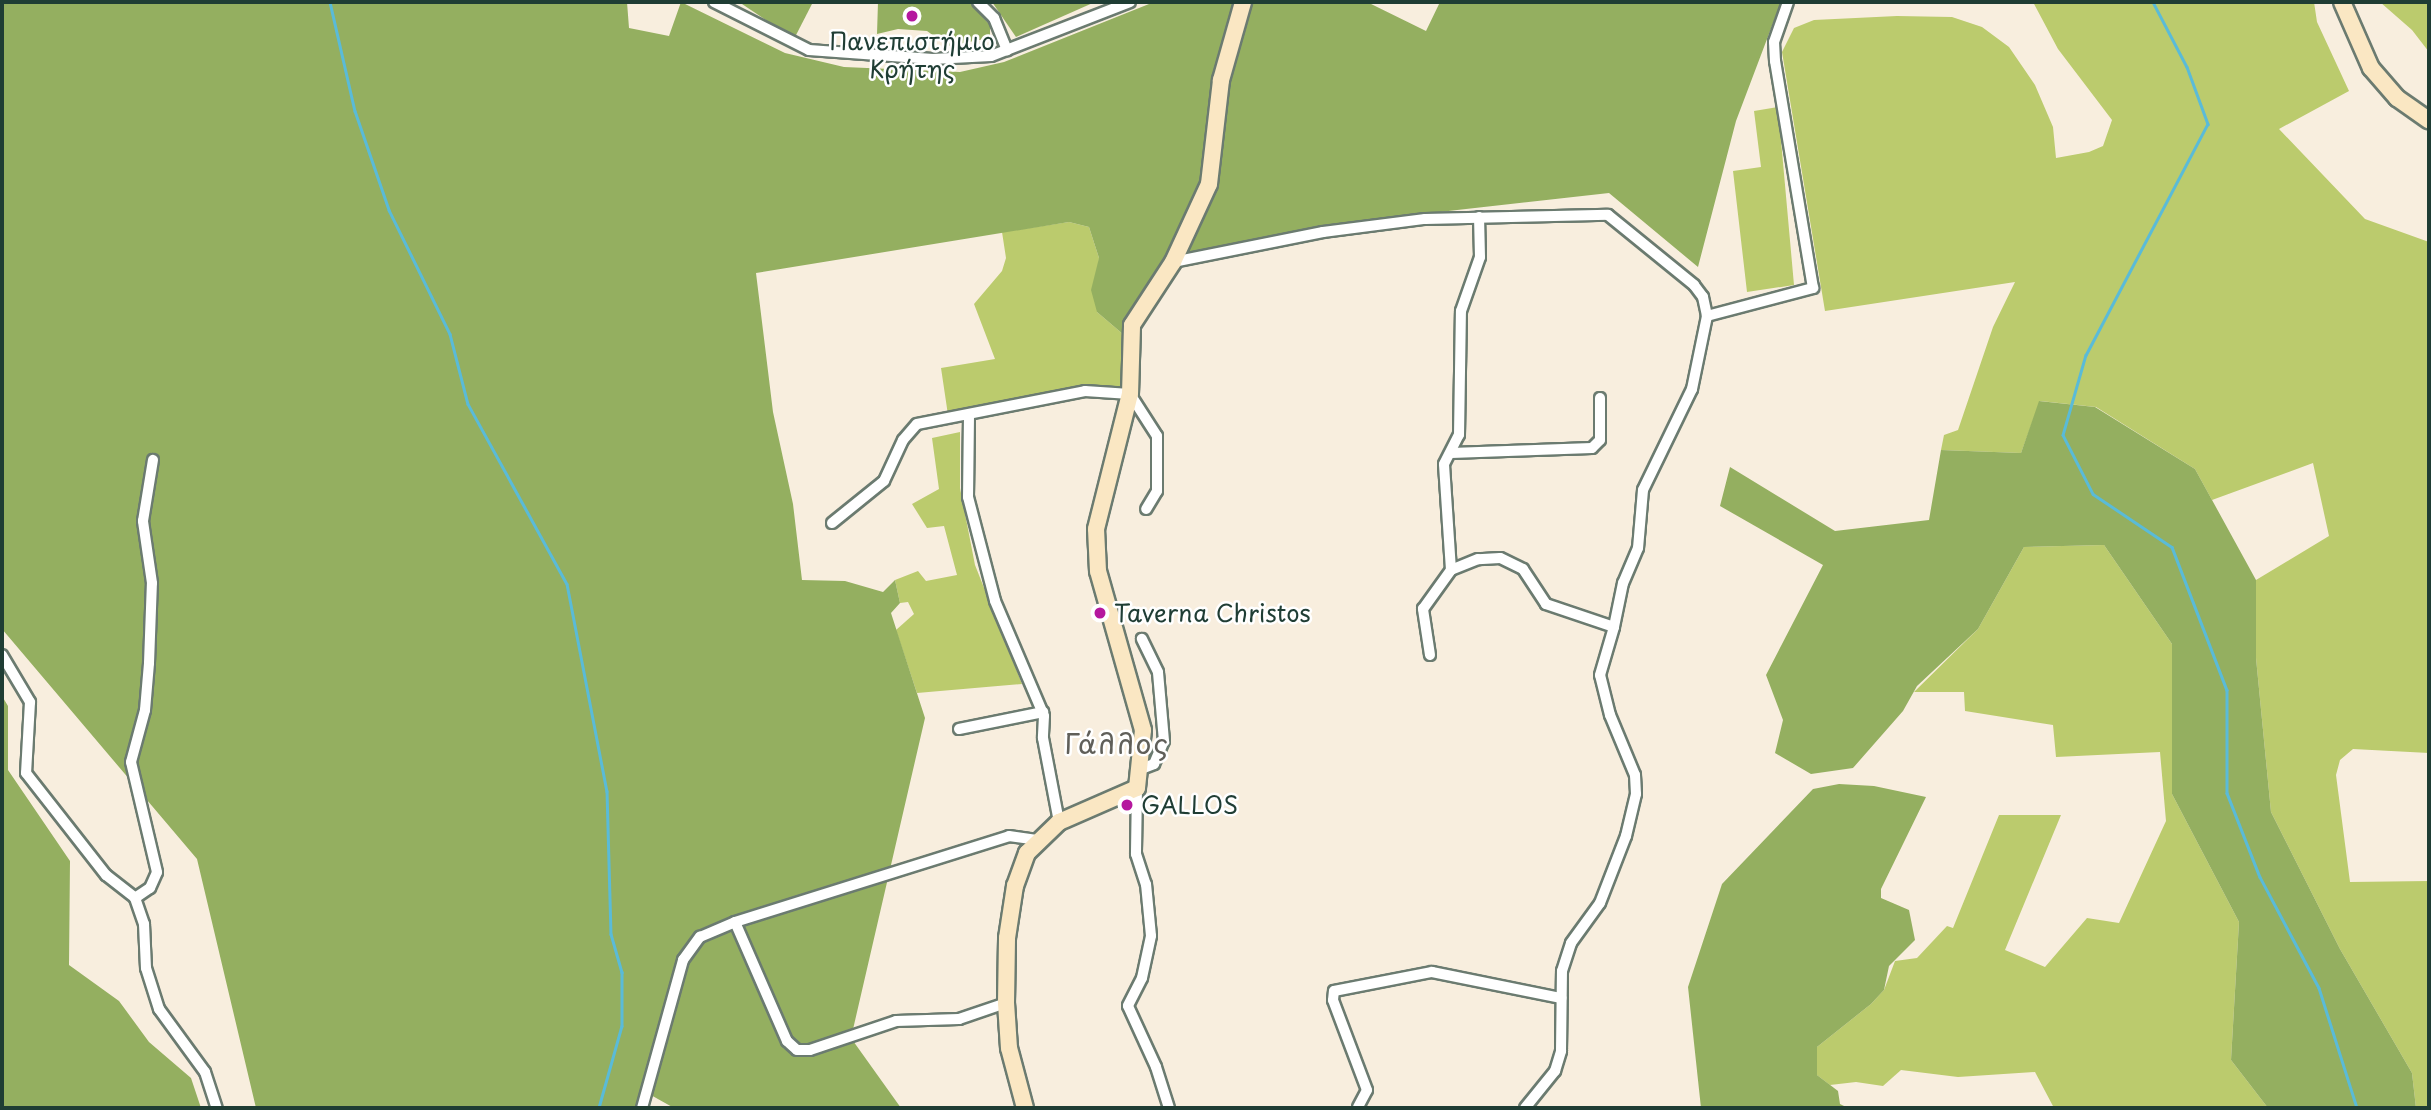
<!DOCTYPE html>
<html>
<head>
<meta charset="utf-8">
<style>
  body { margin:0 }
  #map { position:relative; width:2431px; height:1110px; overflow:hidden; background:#f8eede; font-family:"Playpen Sans",sans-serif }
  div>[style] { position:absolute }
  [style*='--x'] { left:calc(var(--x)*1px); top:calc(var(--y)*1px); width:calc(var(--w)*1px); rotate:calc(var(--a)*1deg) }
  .green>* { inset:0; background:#bbcb6d }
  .forest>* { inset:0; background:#94af60 }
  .stream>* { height:2.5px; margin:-1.25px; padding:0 1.25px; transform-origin:1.25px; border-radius:1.25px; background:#5abbd8 }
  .roads { filter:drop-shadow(2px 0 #6b7b70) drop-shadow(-2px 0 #6b7b70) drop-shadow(0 2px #6b7b70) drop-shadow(0 -2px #6b7b70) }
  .street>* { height:10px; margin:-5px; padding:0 5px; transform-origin:5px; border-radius:5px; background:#fff }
  .secondary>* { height:16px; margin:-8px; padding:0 8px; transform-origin:8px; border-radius:8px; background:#fae7c3 }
  .dots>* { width:19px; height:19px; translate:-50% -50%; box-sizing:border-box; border:4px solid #fff; border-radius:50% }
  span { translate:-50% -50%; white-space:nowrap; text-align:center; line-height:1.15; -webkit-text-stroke:5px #fff; paint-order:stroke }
  .poi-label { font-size:24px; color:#1f3d34 }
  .left { translate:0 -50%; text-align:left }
  .quarter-label { font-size:28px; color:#605f59; letter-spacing:2px }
  .frame { position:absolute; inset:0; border:4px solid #1f3d34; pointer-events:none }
</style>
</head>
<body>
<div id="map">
  <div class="green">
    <div style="clip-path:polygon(2033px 2px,2314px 2px,2317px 22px,2349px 91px,2279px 129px,2365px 219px,2429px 242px,2429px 753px,2353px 749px,2340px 760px,2336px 775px,2350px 882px,2429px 881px,2429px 1108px,2416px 1108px,2412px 1073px,2340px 949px,2271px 812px,2256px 658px,2256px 580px,2329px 536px,2313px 463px,2212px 500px,2195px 469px,2096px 407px,2040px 401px,2021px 453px,1941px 450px,1944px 435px,1958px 430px,1993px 327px,2015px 282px,1825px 311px,1782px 52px,1794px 28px,1814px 20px,1897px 16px,1952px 17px,1982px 27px,2009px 47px,2035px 85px,2053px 127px,2056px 158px,2089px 152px,2103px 146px,2112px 120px,2058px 49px)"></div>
    <div style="clip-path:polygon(2380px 2px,2429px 2px,2429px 52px,2412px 30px)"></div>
    <div style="clip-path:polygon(1778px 107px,1794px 285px,1747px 292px,1733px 171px,1761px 167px,1754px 111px)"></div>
    <div style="clip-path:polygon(1069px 222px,1089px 227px,1099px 258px,1097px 312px,1124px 335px,1123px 390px,948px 415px,941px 368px,995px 359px,974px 304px,1002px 271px,1006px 258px,1002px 232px)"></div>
    <div style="clip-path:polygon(960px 432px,960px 488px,975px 565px,1022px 684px,917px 693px,896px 630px,914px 614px,908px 602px,900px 603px,895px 580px,918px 571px,926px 581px,957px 575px,944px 526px,927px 528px,912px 504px,939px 489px,932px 438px)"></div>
    <div style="clip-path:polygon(2104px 545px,2172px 644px,2172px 794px,2239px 922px,2231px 1060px,2268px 1108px,2054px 1108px,2035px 1072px,1958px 1077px,1901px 1070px,1883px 1086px,1856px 1082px,1830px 1085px,1817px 1075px,1817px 1047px,1871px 1004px,1884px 990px,1895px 961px,1917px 958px,1947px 926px,1953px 928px,1999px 815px,2061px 815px,2005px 950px,2045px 967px,2087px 918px,2119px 923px,2166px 821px,2160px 752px,2056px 757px,2053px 725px,1965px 711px,1964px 692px,1914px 692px,1978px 629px,2024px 547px)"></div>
  </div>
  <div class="forest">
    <div style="clip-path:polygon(2px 2px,627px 2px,629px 28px,669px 36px,681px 2px,785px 53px,844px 67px,960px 72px,1004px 62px,1154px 2px,1367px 2px,1426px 31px,1440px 2px,1781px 2px,1736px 121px,1698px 267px,1609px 193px,1324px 225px,1189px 253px,1169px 259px,1124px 335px,1097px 312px,1091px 290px,1099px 258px,1089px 227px,1069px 222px,756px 273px,773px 412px,793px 504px,802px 580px,845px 581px,883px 592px,895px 580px,900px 603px,891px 613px,925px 718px,851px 1038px,901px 1108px,674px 1108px,649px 1094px,642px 1108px,256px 1108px,197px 859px,2px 629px)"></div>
    <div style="clip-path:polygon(739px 2px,813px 2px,794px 39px)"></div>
    <div style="clip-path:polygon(878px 2px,969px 2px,990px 25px,990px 38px,948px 46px,927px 31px,898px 29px,877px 34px)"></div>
    <div style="clip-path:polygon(992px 2px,1095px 2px,1016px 37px)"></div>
    <div style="clip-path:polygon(2039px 401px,2095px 407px,2195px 469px,2256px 580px,2256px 658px,2271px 812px,2340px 949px,2412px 1073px,2416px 1108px,2268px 1108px,2231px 1060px,2239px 922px,2172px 794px,2172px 644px,2104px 545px,2024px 547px,1978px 629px,1917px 686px,1903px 711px,1853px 768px,1811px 774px,1775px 753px,1783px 720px,1766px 675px,1823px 565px,1720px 506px,1730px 467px,1835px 531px,1929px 520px,1941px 450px,2021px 453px)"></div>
    <div style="clip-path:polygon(2px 696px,8px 706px,8px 770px,70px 861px,69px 965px,119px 1001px,149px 1042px,191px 1078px,201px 1108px,2px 1108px)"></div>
    <div style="clip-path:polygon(1839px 784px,1874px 786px,1926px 797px,1881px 889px,1881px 898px,1909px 910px,1915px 940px,1889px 966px,1884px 990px,1871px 1004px,1817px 1047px,1817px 1075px,1838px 1091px,1840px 1104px,1848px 1108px,1701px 1108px,1688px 987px,1722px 884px,1813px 789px)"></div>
  </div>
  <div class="stream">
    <div style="--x:330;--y:2;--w:112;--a:77.1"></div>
    <div style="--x:355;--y:111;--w:105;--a:71"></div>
    <div style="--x:389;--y:210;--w:138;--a:63.8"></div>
    <div style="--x:450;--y:334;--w:72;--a:75.6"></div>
    <div style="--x:468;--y:404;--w:205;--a:61.2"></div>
    <div style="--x:567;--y:584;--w:211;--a:79.1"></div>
    <div style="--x:607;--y:791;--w:143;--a:88.4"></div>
    <div style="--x:611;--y:934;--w:40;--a:74"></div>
    <div style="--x:622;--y:972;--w:54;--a:90"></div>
    <div style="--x:622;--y:1026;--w:85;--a:105.7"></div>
    <div style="--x:2153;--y:2;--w:73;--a:62.4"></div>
    <div style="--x:2187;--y:67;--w:61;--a:69.8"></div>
    <div style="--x:2208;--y:124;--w:261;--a:117.8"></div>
    <div style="--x:2086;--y:355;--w:83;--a:106"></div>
    <div style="--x:2063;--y:435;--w:66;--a:63"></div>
    <div style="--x:2093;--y:494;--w:95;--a:33.9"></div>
    <div style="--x:2172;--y:547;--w:153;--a:69"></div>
    <div style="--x:2227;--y:690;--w:103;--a:90"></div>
    <div style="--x:2227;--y:793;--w:90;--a:68.6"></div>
    <div style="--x:2260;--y:877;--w:126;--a:62"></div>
    <div style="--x:2319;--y:988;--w:126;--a:72.4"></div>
  </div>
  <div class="roads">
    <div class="street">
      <div style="--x:714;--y:2;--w:106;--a:26.8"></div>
      <div style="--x:809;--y:50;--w:124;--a:4.2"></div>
      <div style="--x:933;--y:59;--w:58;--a:-3"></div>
      <div style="--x:991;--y:56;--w:149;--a:-21.2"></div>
      <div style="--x:978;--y:2;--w:23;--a:45"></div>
      <div style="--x:994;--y:18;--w:35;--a:68"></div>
      <div style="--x:1173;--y:262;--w:153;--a:-11.3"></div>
      <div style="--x:1323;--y:232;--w:103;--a:-7.3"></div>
      <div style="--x:1425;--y:219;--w:183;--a:-1.3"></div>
      <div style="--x:1608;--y:215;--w:111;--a:39.1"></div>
      <div style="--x:1694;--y:285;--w:15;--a:53"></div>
      <div style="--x:1703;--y:297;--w:19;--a:78"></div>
      <div style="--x:1707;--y:316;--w:75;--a:101.6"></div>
      <div style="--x:1692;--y:389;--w:112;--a:115.9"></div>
      <div style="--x:1643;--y:490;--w:58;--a:94.9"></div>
      <div style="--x:1638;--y:548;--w:38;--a:113"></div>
      <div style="--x:1623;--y:583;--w:45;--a:101.6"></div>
      <div style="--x:1614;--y:627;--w:72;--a:-161.3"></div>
      <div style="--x:1546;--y:604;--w:42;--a:-123.3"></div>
      <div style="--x:1523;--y:569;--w:25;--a:-154"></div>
      <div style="--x:1500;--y:558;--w:22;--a:177"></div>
      <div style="--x:1478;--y:559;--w:29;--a:158"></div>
      <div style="--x:1707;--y:316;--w:110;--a:-14.8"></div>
      <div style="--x:1813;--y:288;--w:230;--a:-99.5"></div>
      <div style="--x:1775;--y:61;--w:19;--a:-93"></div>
      <div style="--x:1774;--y:42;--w:42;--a:-70.7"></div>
      <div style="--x:969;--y:416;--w:81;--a:90.7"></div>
      <div style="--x:968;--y:497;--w:107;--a:75.4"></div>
      <div style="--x:995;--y:601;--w:125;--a:66.9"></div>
      <div style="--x:1044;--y:716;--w:22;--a:93"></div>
      <div style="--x:1043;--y:738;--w:86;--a:79.2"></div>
      <div style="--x:1451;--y:453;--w:141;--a:-2"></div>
      <div style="--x:1592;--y:448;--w:11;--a:-45"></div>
      <div style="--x:1600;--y:440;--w:42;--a:-90"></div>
      <div style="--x:832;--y:523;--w:67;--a:-38.9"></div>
      <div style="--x:884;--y:481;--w:45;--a:-65.1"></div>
      <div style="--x:903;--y:440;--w:21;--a:-49"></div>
      <div style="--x:917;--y:424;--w:171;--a:-11.1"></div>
      <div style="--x:1085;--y:391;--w:45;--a:3.8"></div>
      <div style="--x:1130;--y:394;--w:50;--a:57.3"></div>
      <div style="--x:1157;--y:436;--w:55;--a:90"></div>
      <div style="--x:1157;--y:491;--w:21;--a:121"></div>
      <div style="--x:2;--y:655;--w:55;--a:59.2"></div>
      <div style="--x:30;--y:702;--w:71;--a:93.2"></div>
      <div style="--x:26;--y:773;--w:130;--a:51.9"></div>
      <div style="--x:106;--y:875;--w:37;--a:38"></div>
      <div style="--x:135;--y:898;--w:28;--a:71"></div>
      <div style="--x:144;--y:924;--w:44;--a:87.4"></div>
      <div style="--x:146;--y:968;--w:43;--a:72.4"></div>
      <div style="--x:159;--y:1009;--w:78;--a:53.9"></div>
      <div style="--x:205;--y:1072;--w:38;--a:72"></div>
      <div style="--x:1430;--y:655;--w:47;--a:-98.7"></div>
      <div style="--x:1423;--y:609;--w:48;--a:-54.3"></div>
      <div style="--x:1451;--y:570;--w:106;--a:-93.8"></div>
      <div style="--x:1444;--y:464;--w:33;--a:-63"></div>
      <div style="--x:1459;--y:435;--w:124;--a:-89.1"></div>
      <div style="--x:1461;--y:311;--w:57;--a:-70.6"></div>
      <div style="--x:1480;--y:257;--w:40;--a:-91.4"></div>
      <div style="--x:959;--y:729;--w:86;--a:-11.4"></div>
      <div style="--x:1141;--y:769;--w:14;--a:-21"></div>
      <div style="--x:1154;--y:764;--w:25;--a:-67"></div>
      <div style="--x:1164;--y:741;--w:69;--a:-95"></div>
      <div style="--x:1158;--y:672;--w:37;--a:-116"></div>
      <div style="--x:1137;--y:788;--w:66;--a:90.9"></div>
      <div style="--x:1136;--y:854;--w:32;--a:72"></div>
      <div style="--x:1146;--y:884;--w:52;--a:84.5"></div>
      <div style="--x:1151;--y:936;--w:43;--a:102.1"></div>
      <div style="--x:1142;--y:978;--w:31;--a:117"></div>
      <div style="--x:1128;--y:1006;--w:67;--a:65.3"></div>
      <div style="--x:1156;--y:1067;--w:43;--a:72.4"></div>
      <div style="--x:135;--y:898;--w:18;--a:-34"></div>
      <div style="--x:150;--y:888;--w:17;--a:-66"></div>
      <div style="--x:157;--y:872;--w:113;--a:-103.3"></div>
      <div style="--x:131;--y:762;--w:54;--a:-74.9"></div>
      <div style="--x:145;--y:710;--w:47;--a:-85.1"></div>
      <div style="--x:149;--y:663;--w:80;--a:-87.9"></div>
      <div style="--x:152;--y:583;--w:63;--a:-98.3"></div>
      <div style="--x:143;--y:521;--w:62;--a:-80.7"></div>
      <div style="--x:735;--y:922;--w:287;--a:-17.4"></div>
      <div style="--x:1009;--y:836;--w:28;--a:8"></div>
      <div style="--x:1358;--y:1107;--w:19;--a:-62"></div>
      <div style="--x:1367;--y:1090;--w:96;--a:-110.7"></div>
      <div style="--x:1333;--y:1000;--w:9;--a:-84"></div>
      <div style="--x:1334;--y:991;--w:100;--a:-11"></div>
      <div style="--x:1432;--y:972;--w:132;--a:11.4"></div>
      <div style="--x:642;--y:1108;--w:154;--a:-74.5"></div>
      <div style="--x:683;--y:960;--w:29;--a:-54"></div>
      <div style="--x:700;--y:937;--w:38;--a:-23"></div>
      <div style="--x:735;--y:922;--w:130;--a:66.4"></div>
      <div style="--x:787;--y:1041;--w:13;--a:42"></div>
      <div style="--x:797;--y:1050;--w:13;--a:0"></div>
      <div style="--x:810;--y:1050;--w:91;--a:-18.6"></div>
      <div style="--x:896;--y:1021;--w:63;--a:-1.8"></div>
      <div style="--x:959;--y:1019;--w:50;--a:-18.8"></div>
      <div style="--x:1525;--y:1108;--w:48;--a:-51"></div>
      <div style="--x:1555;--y:1071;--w:21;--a:-73"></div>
      <div style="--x:1561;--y:1051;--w:80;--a:-89.3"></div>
      <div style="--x:1562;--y:971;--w:29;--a:-72"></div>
      <div style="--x:1571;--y:943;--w:49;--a:-54.1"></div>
      <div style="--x:1600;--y:903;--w:72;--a:-68.8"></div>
      <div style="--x:1626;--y:836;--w:43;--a:-76.6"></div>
      <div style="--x:1636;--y:794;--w:19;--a:-93"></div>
      <div style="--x:1635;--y:775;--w:65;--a:-112.6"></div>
      <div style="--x:1610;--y:715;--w:41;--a:-104"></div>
      <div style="--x:1600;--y:675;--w:50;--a:-73.7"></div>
    </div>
    <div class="secondary">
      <div style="--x:2342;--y:2;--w:72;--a:66.3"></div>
      <div style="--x:2371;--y:68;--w:40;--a:49"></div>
      <div style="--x:2397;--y:98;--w:39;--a:35"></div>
      <div style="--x:1025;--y:1108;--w:62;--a:-104.9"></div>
      <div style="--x:1009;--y:1048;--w:45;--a:-93.8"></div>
      <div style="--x:1006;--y:1003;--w:65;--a:-89.1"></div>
      <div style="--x:1007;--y:938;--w:53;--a:-81.3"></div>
      <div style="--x:1015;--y:886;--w:35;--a:-70"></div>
      <div style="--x:1027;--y:853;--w:45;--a:-44.1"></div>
      <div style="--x:1059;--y:822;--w:85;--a:-23.6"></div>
      <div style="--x:1137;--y:788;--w:58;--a:-84.1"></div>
      <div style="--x:1143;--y:730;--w:165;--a:-105.8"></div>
      <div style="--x:1098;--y:571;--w:42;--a:-92.7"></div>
      <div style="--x:1096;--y:529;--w:139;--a:-75.9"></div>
      <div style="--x:1130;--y:394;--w:69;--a:-88.3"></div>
      <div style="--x:1132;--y:325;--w:75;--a:-56.9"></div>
      <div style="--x:1173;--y:262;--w:86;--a:-65.2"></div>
      <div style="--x:1209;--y:184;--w:105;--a:-83.4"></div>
      <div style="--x:1221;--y:80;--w:81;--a:-74.2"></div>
    </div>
  </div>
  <div class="dots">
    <div style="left:912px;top:16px;background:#b5179e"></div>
    <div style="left:1100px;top:613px;background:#b5179e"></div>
    <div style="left:1127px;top:805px;background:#b5179e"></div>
  </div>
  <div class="poi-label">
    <span style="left:912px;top:55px">Πανεπιστήμιο<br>Κρήτης</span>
    <span class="left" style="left:1114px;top:613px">Taverna Christos</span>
    <span class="left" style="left:1141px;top:805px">GALLOS</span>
  </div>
  <div class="quarter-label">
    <span style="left:1117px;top:743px">Γάλλος</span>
  </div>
  <div class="frame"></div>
</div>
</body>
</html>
